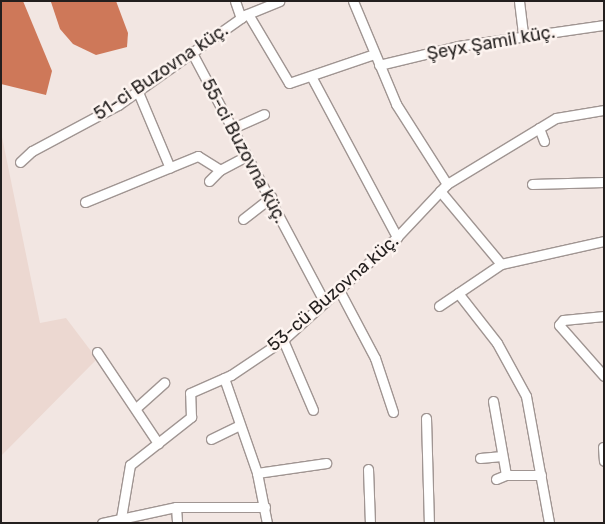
<!DOCTYPE html>
<html>
<head>
<meta charset="utf-8">
<style>
  body { margin:0 }
  #map { position:relative; width:605px; height:524px; overflow:hidden; background:#f2e6e2; font-family:Rubik,sans-serif }
  div>[style] { position:absolute }
  [style*='--x'] { left:calc(var(--x)*1px); top:calc(var(--y)*1px); width:calc(var(--w)*1px); rotate:calc(var(--a)*1deg) }
  .built>* { inset:0; background:#ecd8d1 }
  .water>* { inset:0; background:#ce7859 }
  .roads { filter:drop-shadow(1px 0 #a09592) drop-shadow(-1px 0 #a09592) drop-shadow(0 1px #a09592) drop-shadow(0 -1px #a09592) }
  .minor>* { height:9px; margin:-4.5px; padding:0 4.5px; transform-origin:4.5px; border-radius:4.5px; background:#fff }
  span { translate:-50% -50%; white-space:nowrap; text-align:center; line-height:1.15; -webkit-text-stroke:5px #fdf4f0; paint-order:stroke }
  .street-label { font-size:18px; color:#231f1e }
  .frame { position:absolute; inset:0; border:2px solid #231f1e; pointer-events:none }
</style>
</head>
<body>
<div id="map">
  <div class="built">
    <div style="clip-path:polygon(1px 132px,40px 323px,66px 318px,97px 359px,1px 456px)"></div>
  </div>
  <div class="water">
    <div style="clip-path:polygon(1px 1px,23px 1px,52px 71px,46px 95px,1px 84px)"></div>
    <div style="clip-path:polygon(116px 1px,128px 33px,127px 47px,96px 55px,73px 44px,60px 29px,51px 2px)"></div>
  </div>
  <div class="roads">
    <div class="minor">
      <div style="--x:235;--y:1;--w:18;--a:71"></div>
      <div style="--x:353;--y:1;--w:112;--a:67.3"></div>
      <div style="--x:396;--y:104;--w:95;--a:57.5"></div>
      <div style="--x:519;--y:1;--w:35;--a:83"></div>
      <div style="--x:248;--y:14;--w:80;--a:59.3"></div>
      <div style="--x:289;--y:83;--w:90;--a:-18.8"></div>
      <div style="--x:191;--y:51;--w:285;--a:62"></div>
      <div style="--x:379;--y:65;--w:81;--a:-13.5"></div>
      <div style="--x:458;--y:46;--w:148;--a:-8.2"></div>
      <div style="--x:311;--y:76;--w:183;--a:61.9"></div>
      <div style="--x:138;--y:92;--w:82;--a:67.2"></div>
      <div style="--x:233;--y:128;--w:34;--a:-24"></div>
      <div style="--x:539;--y:128;--w:14;--a:69"></div>
      <div style="--x:20;--y:162;--w:16;--a:-43"></div>
      <div style="--x:32;--y:151;--w:98;--a:-28.1"></div>
      <div style="--x:118;--y:105;--w:156;--a:-35.3"></div>
      <div style="--x:245;--y:15;--w:37;--a:-22"></div>
      <div style="--x:209;--y:181;--w:16;--a:-45"></div>
      <div style="--x:532;--y:184;--w:72;--a:-1.6"></div>
      <div style="--x:440;--y:191;--w:95;--a:50.1"></div>
      <div style="--x:85;--y:202;--w:122;--a:-22.2"></div>
      <div style="--x:198;--y:156;--w:26;--a:32"></div>
      <div style="--x:220;--y:170;--w:30;--a:-28"></div>
      <div style="--x:243;--y:219;--w:36;--a:-38"></div>
      <div style="--x:339;--y:290;--w:77;--a:62.1"></div>
      <div style="--x:375;--y:358;--w:57;--a:71.6"></div>
      <div style="--x:458;--y:293;--w:63;--a:52"></div>
      <div style="--x:497;--y:343;--w:60;--a:61.3"></div>
      <div style="--x:526;--y:396;--w:129;--a:79.7"></div>
      <div style="--x:439;--y:306;--w:75;--a:-34.1"></div>
      <div style="--x:501;--y:264;--w:106;--a:-12.6"></div>
      <div style="--x:604;--y:316;--w:41;--a:174.4"></div>
      <div style="--x:563;--y:320;--w:6;--a:129"></div>
      <div style="--x:559;--y:325;--w:68;--a:48.6"></div>
      <div style="--x:283;--y:340;--w:76;--a:66.8"></div>
      <div style="--x:97;--y:352;--w:110;--a:56.2"></div>
      <div style="--x:224;--y:378;--w:101;--a:70.8"></div>
      <div style="--x:257;--y:473;--w:51;--a:78.7"></div>
      <div style="--x:493;--y:401;--w:75;--a:80"></div>
      <div style="--x:506;--y:475;--w:35;--a:0"></div>
      <div style="--x:136;--y:408;--w:38;--a:-42"></div>
      <div style="--x:426;--y:418;--w:105;--a:88.4"></div>
      <div style="--x:211;--y:439;--w:32;--a:-26"></div>
      <div style="--x:603;--y:447;--w:14;--a:86"></div>
      <div style="--x:480;--y:458;--w:22;--a:-5"></div>
      <div style="--x:368;--y:469;--w:54;--a:87.9"></div>
      <div style="--x:257;--y:473;--w:70;--a:-8.2"></div>
      <div style="--x:496;--y:479;--w:11;--a:-22"></div>
      <div style="--x:176;--y:507;--w:16;--a:86"></div>
      <div style="--x:121;--y:518;--w:54;--a:-80.4"></div>
      <div style="--x:130;--y:465;--w:78;--a:-38.2"></div>
      <div style="--x:191;--y:417;--w:24;--a:-92"></div>
      <div style="--x:190;--y:393;--w:45;--a:-23.7"></div>
      <div style="--x:231;--y:375;--w:63;--a:-33.9"></div>
      <div style="--x:283;--y:340;--w:154;--a:-42.1"></div>
      <div style="--x:397;--y:237;--w:73;--a:-46.7"></div>
      <div style="--x:447;--y:184;--w:127;--a:-31.2"></div>
      <div style="--x:556;--y:118;--w:49;--a:-9.5"></div>
      <div style="--x:102;--y:523;--w:76;--a:-12.2"></div>
      <div style="--x:176;--y:507;--w:89;--a:0"></div>
    </div>
  </div>
  <div class="street-label">
    <span style="left:491px;top:43px;rotate:-10deg">Şeyx Şamil küç.</span>
    <span style="left:161px;top:72px;rotate:-34deg">51-ci Buzovna küç.</span>
    <span style="left:244px;top:151px;rotate:62deg">55-ci Buzovna küç.</span>
    <span style="left:333px;top:293px;rotate:-41deg">53-cü Buzovna küç.</span>
  </div>
  <div class="frame"></div>
</div>
</body>
</html>
